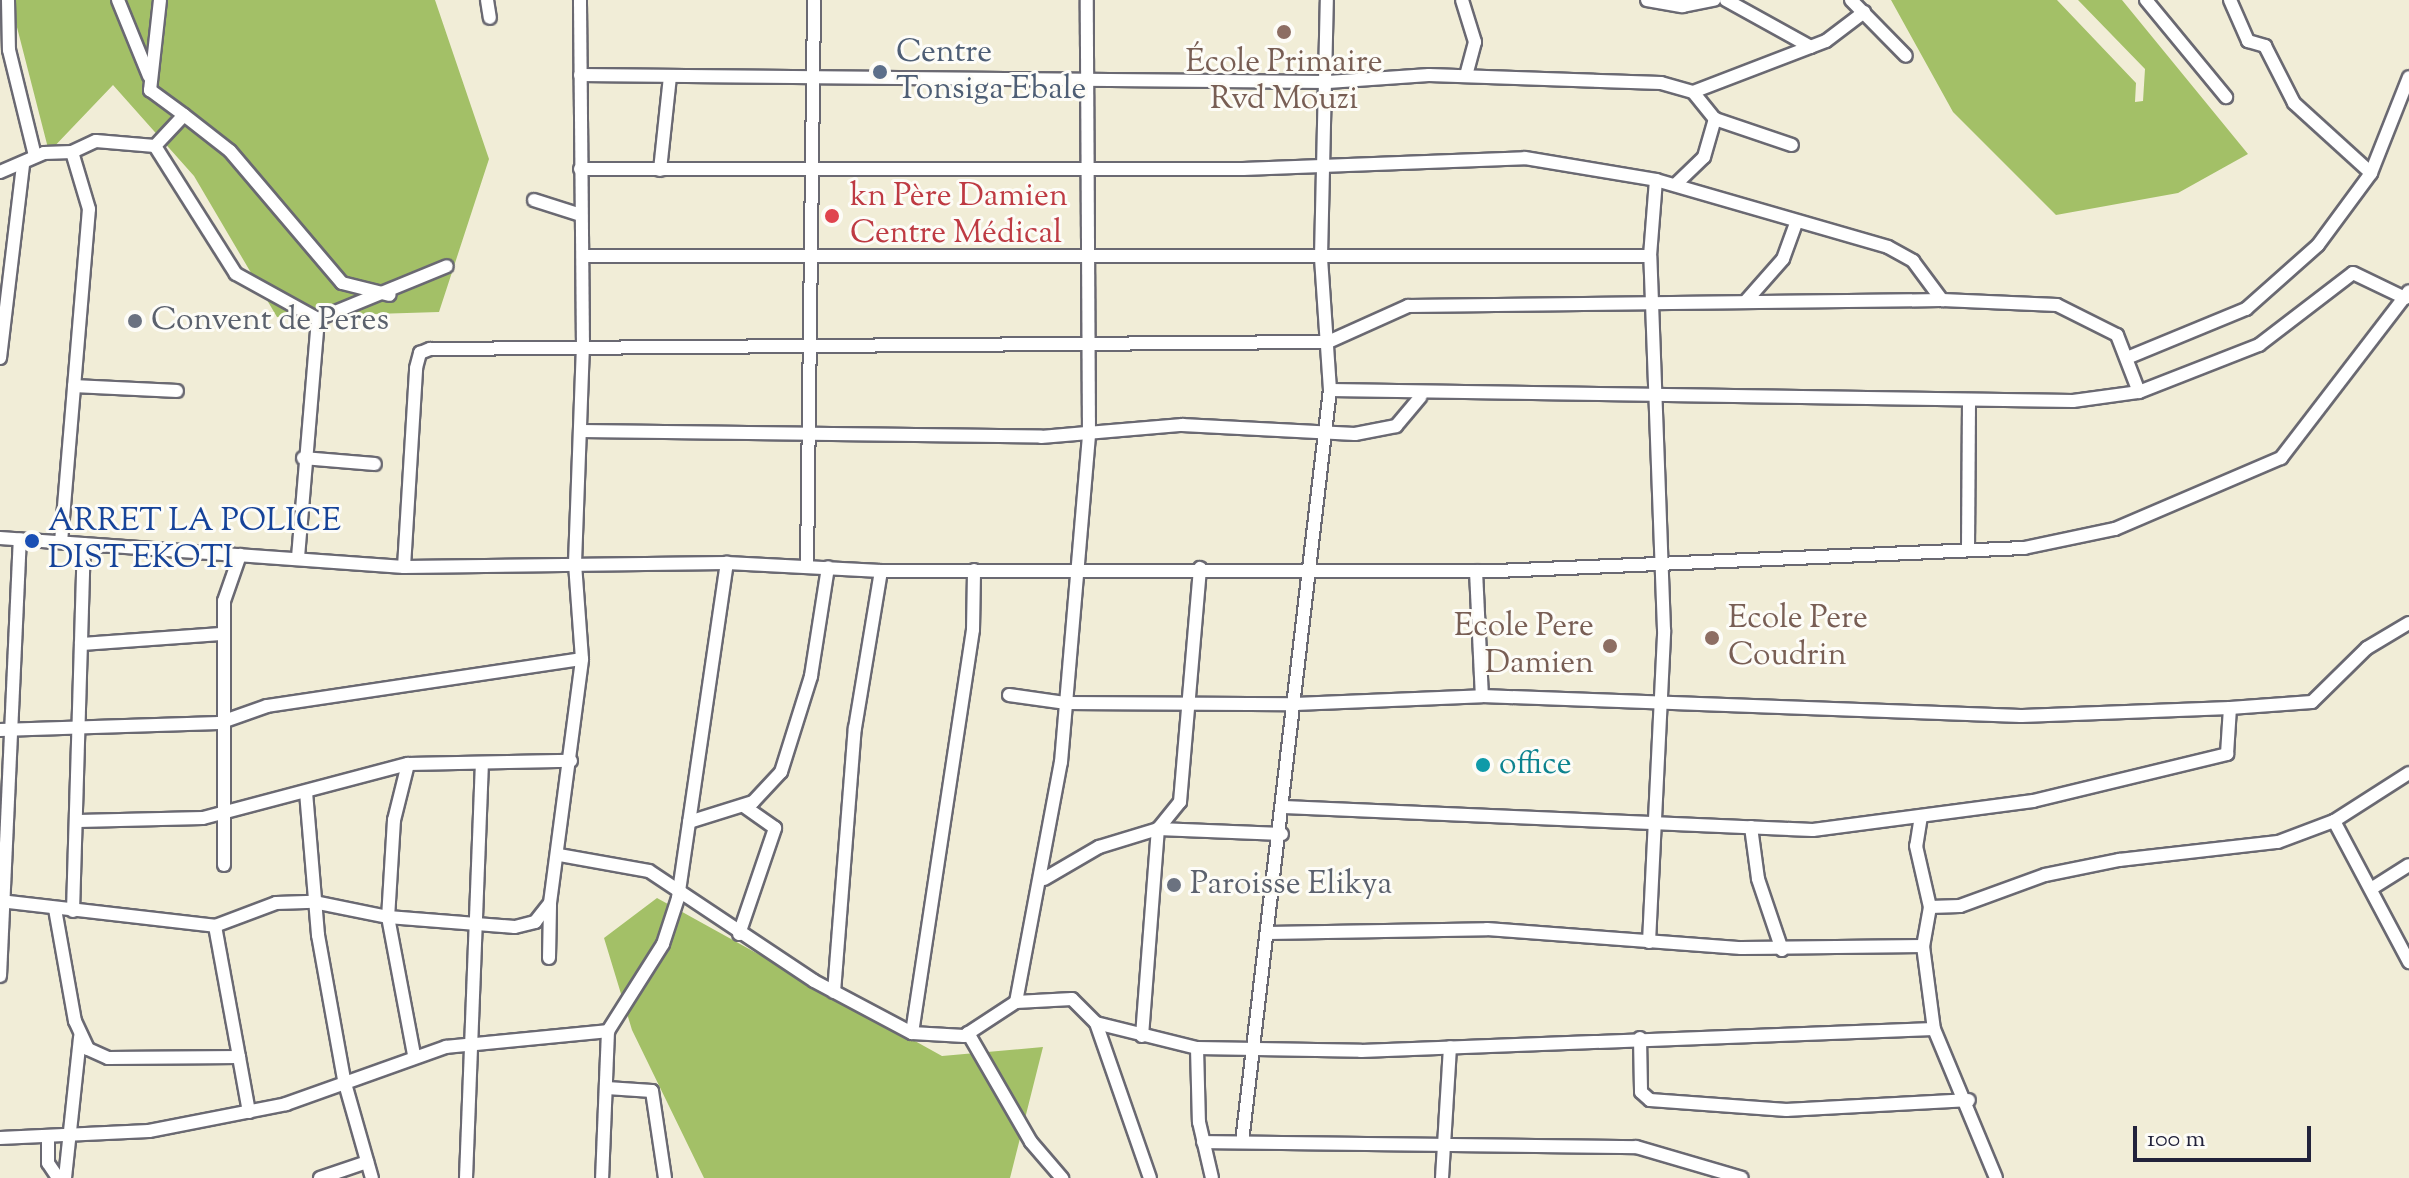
<!DOCTYPE html>
<html>
<head>
<meta charset="utf-8">
<style>
  body { margin:0 }
  #map { position:relative; width:2409px; height:1178px; overflow:hidden; background:#f1edd7; font-family:"Sorts Mill Goudy",serif }
  div>[style] { position:absolute }
  [style*='--x'] { left:calc(var(--x)*1px); top:calc(var(--y)*1px); width:calc(var(--w)*1px); rotate:calc(var(--a)*1deg) }
  .green>* { inset:0; background:#a3c067 }
  .roads { filter:drop-shadow(2px 0 #6a6972) drop-shadow(-2px 0 #6a6972) drop-shadow(0 2px #6a6972) drop-shadow(0 -2px #6a6972) }
  .minor>* { height:12px; margin:-6px; padding:0 6px; transform-origin:6px; border-radius:6px; background:#fff }
  .dots>* { width:22px; height:22px; translate:-50% -50%; box-sizing:border-box; border:4px solid #fdfcf7; border-radius:50% }
  span { translate:-50% -50%; white-space:nowrap; text-align:center; line-height:1.15; -webkit-text-stroke:6px #fdfcf7; paint-order:stroke }
  .service-label { font-size:32px; color:#4e5e75 }
  .left { translate:0 -50%; text-align:left }
  .education-label { font-size:32px; color:#785e54 }
  .right { translate:-100% -50%; text-align:right }
  .health-label { font-size:32px; color:#be3a42 }
  .worship-label { font-size:32px; color:#5b616d }
  .transit-label { font-size:32px; color:#164399 }
  .culture-label { font-size:32px; color:#0d838f }
  .scale { position:absolute; left:2133px; top:1126px; width:178px; height:36px; box-sizing:border-box; border:4px solid #22223b; border-top:0; padding-left:10px; font-size:24px; line-height:28px; white-space:nowrap; color:#22223b; -webkit-text-stroke:6px #fdfcf7; paint-order:stroke }
</style>
</head>
<body>
<div id="map">
  <div class="green">
    <div style="clip-path:polygon(10px 0,435px 0,489px 159px,439px 312px,277px 317px,194px 176px,113px 85px,49px 152px)"></div>
    <div style="clip-path:polygon(1891px 0,2057px 0,2136px 83px,2135px 102px,2143px 101px,2145px 69px,2078px 0,2122px 0,2248px 154px,2178px 193px,2056px 215px,1953px 112px)"></div>
    <div style="clip-path:polygon(657px 898px,942px 1056px,1043px 1047px,1010px 1178px,704px 1178px,632px 1030px,604px 938px)"></div>
  </div>
  <div class="roads">
    <div class="minor">
      <div style="--x:8;--y:0;--w:50;--a:88.9"></div>
      <div style="--x:9;--y:50;--w:109;--a:76.2"></div>
      <div style="--x:118;--y:0;--w:82;--a:67.8"></div>
      <div style="--x:160;--y:0;--w:91;--a:96.3"></div>
      <div style="--x:150;--y:90;--w:42;--a:36.3"></div>
      <div style="--x:487;--y:0;--w:18;--a:81"></div>
      <div style="--x:1462;--y:0;--w:44;--a:72.8"></div>
      <div style="--x:1475;--y:42;--w:34;--a:105"></div>
      <div style="--x:1647;--y:0;--w:36;--a:10"></div>
      <div style="--x:1682;--y:6;--w:33;--a:-11"></div>
      <div style="--x:1726;--y:0;--w:97;--a:28.9"></div>
      <div style="--x:1851;--y:0;--w:78;--a:45.5"></div>
      <div style="--x:2146;--y:0;--w:126;--a:50.5"></div>
      <div style="--x:2230;--y:0;--w:45;--a:66.3"></div>
      <div style="--x:2248;--y:41;--w:18;--a:16"></div>
      <div style="--x:2265;--y:46;--w:64;--a:63"></div>
      <div style="--x:2294;--y:103;--w:104;--a:42.3"></div>
      <div style="--x:580;--y:75;--w:748;--a:0.54"></div>
      <div style="--x:1328;--y:82;--w:101;--a:-4"></div>
      <div style="--x:1429;--y:75;--w:232;--a:2"></div>
      <div style="--x:1661;--y:83;--w:33;--a:16"></div>
      <div style="--x:1693;--y:92;--w:35;--a:51"></div>
      <div style="--x:1715;--y:119;--w:81;--a:18.7"></div>
      <div style="--x:1693;--y:92;--w:142;--a:-21"></div>
      <div style="--x:1826;--y:41;--w:48;--a:-37.3"></div>
      <div style="--x:155;--y:146;--w:151;--a:57.7"></div>
      <div style="--x:236;--y:274;--w:94;--a:28.8"></div>
      <div style="--x:318;--y:319;--w:238;--a:94.8"></div>
      <div style="--x:580;--y:169;--w:663;--a:0"></div>
      <div style="--x:1243;--y:169;--w:282;--a:-2.2"></div>
      <div style="--x:1525;--y:158;--w:133;--a:9.5"></div>
      <div style="--x:1656;--y:180;--w:241;--a:16.1"></div>
      <div style="--x:1888;--y:247;--w:29;--a:29"></div>
      <div style="--x:1913;--y:261;--w:49;--a:53.4"></div>
      <div style="--x:660;--y:170;--w:94;--a:-83.9"></div>
      <div style="--x:0;--y:172;--w:48;--a:-23.4"></div>
      <div style="--x:44;--y:153;--w:28;--a:-2"></div>
      <div style="--x:1675;--y:185;--w:40;--a:-44"></div>
      <div style="--x:1704;--y:157;--w:40;--a:-74"></div>
      <div style="--x:534;--y:200;--w:49;--a:17.7"></div>
      <div style="--x:583;--y:256;--w:1067;--a:0"></div>
      <div style="--x:1746;--y:301;--w:56;--a:-48.6"></div>
      <div style="--x:1783;--y:259;--w:38;--a:-70"></div>
      <div style="--x:318;--y:319;--w:139;--a:-22.3"></div>
      <div style="--x:0;--y:358;--w:194;--a:-83.2"></div>
      <div style="--x:2127;--y:358;--w:129;--a:-22.4"></div>
      <div style="--x:2246;--y:309;--w:96;--a:-41.6"></div>
      <div style="--x:2318;--y:245;--w:89;--a:-53.6"></div>
      <div style="--x:2371;--y:173;--w:103;--a:-68.4"></div>
      <div style="--x:74;--y:386;--w:103;--a:2.8"></div>
      <div style="--x:1330;--y:390;--w:743;--a:0.85"></div>
      <div style="--x:2073;--y:401;--w:67;--a:-7.8"></div>
      <div style="--x:2139;--y:392;--w:129;--a:-21.4"></div>
      <div style="--x:2259;--y:345;--w:118;--a:-37.5"></div>
      <div style="--x:2353;--y:273;--w:58;--a:25.7"></div>
      <div style="--x:581;--y:431;--w:460;--a:0.7"></div>
      <div style="--x:1041;--y:437;--w:142;--a:-4.9"></div>
      <div style="--x:1182;--y:425;--w:173;--a:3"></div>
      <div style="--x:1355;--y:434;--w:42;--a:-11"></div>
      <div style="--x:1396;--y:426;--w:38;--a:-50"></div>
      <div style="--x:303;--y:458;--w:72;--a:4.8"></div>
      <div style="--x:0;--y:538;--w:405;--a:4.1"></div>
      <div style="--x:404;--y:567;--w:323;--a:-0.7"></div>
      <div style="--x:727;--y:563;--w:154;--a:3"></div>
      <div style="--x:881;--y:571;--w:616;--a:0"></div>
      <div style="--x:1497;--y:571;--w:528;--a:-2.5"></div>
      <div style="--x:2024;--y:548;--w:93;--a:-11.8"></div>
      <div style="--x:2115;--y:529;--w:181;--a:-23.2"></div>
      <div style="--x:2281;--y:458;--w:210;--a:-52.5"></div>
      <div style="--x:61;--y:542;--w:334;--a:-85.2"></div>
      <div style="--x:89;--y:209;--w:59;--a:-106.6"></div>
      <div style="--x:72;--y:152;--w:26;--a:-25"></div>
      <div style="--x:96;--y:141;--w:59;--a:4.8"></div>
      <div style="--x:155;--y:146;--w:42;--a:-46.9"></div>
      <div style="--x:184;--y:115;--w:58;--a:38"></div>
      <div style="--x:230;--y:151;--w:173;--a:49.7"></div>
      <div style="--x:342;--y:283;--w:49;--a:14"></div>
      <div style="--x:1968;--y:547;--w:145;--a:-89.6"></div>
      <div style="--x:404;--y:567;--w:199;--a:-86.5"></div>
      <div style="--x:416;--y:368;--w:16;--a:-75"></div>
      <div style="--x:420;--y:353;--w:11;--a:-22"></div>
      <div style="--x:430;--y:349;--w:898;--a:-0.45"></div>
      <div style="--x:1328;--y:342;--w:88;--a:-24.2"></div>
      <div style="--x:1408;--y:306;--w:534;--a:-0.64"></div>
      <div style="--x:1942;--y:300;--w:115;--a:2.5"></div>
      <div style="--x:2057;--y:305;--w:67;--a:26.6"></div>
      <div style="--x:2117;--y:335;--w:61;--a:68.9"></div>
      <div style="--x:807;--y:567;--w:567;--a:-89.29"></div>
      <div style="--x:1476;--y:571;--w:125;--a:87.3"></div>
      <div style="--x:81;--y:644;--w:141;--a:-4.1"></div>
      <div style="--x:1009;--y:695;--w:58;--a:8"></div>
      <div style="--x:1066;--y:703;--w:229;--a:0.3"></div>
      <div style="--x:1295;--y:704;--w:187;--a:-2.4"></div>
      <div style="--x:1482;--y:696;--w:539;--a:2.13"></div>
      <div style="--x:2021;--y:716;--w:209;--a:-2.2"></div>
      <div style="--x:2230;--y:708;--w:82;--a:-4.2"></div>
      <div style="--x:2312;--y:702;--w:77;--a:-44.5"></div>
      <div style="--x:2367;--y:648;--w:49;--a:-30.8"></div>
      <div style="--x:0;--y:730;--w:219;--a:-1.8"></div>
      <div style="--x:219;--y:723;--w:51;--a:-19.5"></div>
      <div style="--x:267;--y:706;--w:318;--a:-8.5"></div>
      <div style="--x:408;--y:764;--w:58;--a:104"></div>
      <div style="--x:394;--y:820;--w:97;--a:93.5"></div>
      <div style="--x:388;--y:917;--w:140;--a:79.3"></div>
      <div style="--x:306;--y:792;--w:144;--a:85.2"></div>
      <div style="--x:318;--y:935;--w:147;--a:79.8"></div>
      <div style="--x:344;--y:1080;--w:102;--a:74.1"></div>
      <div style="--x:1284;--y:807;--w:529;--a:2.49"></div>
      <div style="--x:1813;--y:830;--w:222;--a:-7.5"></div>
      <div style="--x:2033;--y:801;--w:200;--a:-13.6"></div>
      <div style="--x:2227;--y:754;--w:46;--a:-86.3"></div>
      <div style="--x:1921;--y:816;--w:30;--a:99"></div>
      <div style="--x:1916;--y:846;--w:63;--a:77.1"></div>
      <div style="--x:1930;--y:907;--w:40;--a:100"></div>
      <div style="--x:1923;--y:946;--w:84;--a:82.5"></div>
      <div style="--x:1934;--y:1029;--w:161;--a:67.4"></div>
      <div style="--x:78;--y:821;--w:125;--a:-1.4"></div>
      <div style="--x:203;--y:818;--w:212;--a:-14.8"></div>
      <div style="--x:408;--y:764;--w:163;--a:-1.1"></div>
      <div style="--x:2334;--y:821;--w:160;--a:62"></div>
      <div style="--x:689;--y:822;--w:67;--a:-17.4"></div>
      <div style="--x:753;--y:802;--w:41;--a:-47"></div>
      <div style="--x:781;--y:772;--w:101;--a:-72.6"></div>
      <div style="--x:811;--y:676;--w:110;--a:-81.1"></div>
      <div style="--x:1751;--y:827;--w:52;--a:82.3"></div>
      <div style="--x:1758;--y:879;--w:75;--a:71.3"></div>
      <div style="--x:559;--y:855;--w:91;--a:10.1"></div>
      <div style="--x:649;--y:871;--w:198;--a:33.7"></div>
      <div style="--x:814;--y:981;--w:111;--a:28"></div>
      <div style="--x:912;--y:1033;--w:52;--a:3.3"></div>
      <div style="--x:964;--y:1036;--w:62;--a:-33.2"></div>
      <div style="--x:1016;--y:1002;--w:244;--a:-79.4"></div>
      <div style="--x:1061;--y:762;--w:329;--a:-85.1"></div>
      <div style="--x:1089;--y:434;--w:434;--a:-90.3"></div>
      <div style="--x:224;--y:865;--w:264;--a:-90"></div>
      <div style="--x:224;--y:601;--w:49;--a:-70.8"></div>
      <div style="--x:1044;--y:879;--w:64;--a:-30.2"></div>
      <div style="--x:1099;--y:847;--w:62;--a:-17"></div>
      <div style="--x:1158;--y:829;--w:124;--a:2.3"></div>
      <div style="--x:2374;--y:887;--w:41;--a:-32.2"></div>
      <div style="--x:0;--y:901;--w:216;--a:6.6"></div>
      <div style="--x:215;--y:926;--w:65;--a:-20.7"></div>
      <div style="--x:276;--y:903;--w:38;--a:-2"></div>
      <div style="--x:314;--y:902;--w:76;--a:11.5"></div>
      <div style="--x:388;--y:917;--w:127;--a:4.5"></div>
      <div style="--x:515;--y:927;--w:21;--a:-14"></div>
      <div style="--x:535;--y:922;--w:24;--a:-52"></div>
      <div style="--x:550;--y:903;--w:246;--a:-82.5"></div>
      <div style="--x:582;--y:659;--w:96;--a:-94.2"></div>
      <div style="--x:575;--y:563;--w:217;--a:-87.9"></div>
      <div style="--x:583;--y:346;--w:346;--a:-90.5"></div>
      <div style="--x:1930;--y:907;--w:30;--a:-2"></div>
      <div style="--x:1960;--y:906;--w:90;--a:-20"></div>
      <div style="--x:2045;--y:875;--w:76;--a:-11.5"></div>
      <div style="--x:2119;--y:860;--w:160;--a:-6.5"></div>
      <div style="--x:2278;--y:842;--w:60;--a:-20.6"></div>
      <div style="--x:2334;--y:821;--w:89;--a:-32.6"></div>
      <div style="--x:55;--y:909;--w:114;--a:79.9"></div>
      <div style="--x:75;--y:1021;--w:31;--a:65"></div>
      <div style="--x:88;--y:1049;--w:22;--a:24"></div>
      <div style="--x:108;--y:1058;--w:131;--a:-0.4"></div>
      <div style="--x:239;--y:1057;--w:56;--a:79.7"></div>
      <div style="--x:73;--y:911;--w:367;--a:-88.3"></div>
      <div style="--x:215;--y:926;--w:133;--a:79.6"></div>
      <div style="--x:1268;--y:933;--w:219;--a:-1"></div>
      <div style="--x:1487;--y:929;--w:255;--a:4.3"></div>
      <div style="--x:1741;--y:948;--w:182;--a:-0.6"></div>
      <div style="--x:739;--y:934;--w:112;--a:-71.2"></div>
      <div style="--x:775;--y:828;--w:38;--a:-145"></div>
      <div style="--x:1649;--y:942;--w:312;--a:-87.2"></div>
      <div style="--x:1664;--y:630;--w:374;--a:-92.1"></div>
      <div style="--x:1650;--y:256;--w:76;--a:-85.5"></div>
      <div style="--x:549;--y:958;--w:53;--a:-88.9"></div>
      <div style="--x:0;--y:976;--w:437;--a:-87.4"></div>
      <div style="--x:834;--y:992;--w:265;--a:-85.5"></div>
      <div style="--x:855;--y:728;--w:159;--a:-80.6"></div>
      <div style="--x:1016;--y:1002;--w:56;--a:-3.1"></div>
      <div style="--x:1072;--y:999;--w:34;--a:45"></div>
      <div style="--x:1096;--y:1023;--w:104;--a:13.9"></div>
      <div style="--x:1197;--y:1048;--w:164;--a:1"></div>
      <div style="--x:1361;--y:1051;--w:573;--a:-2.2"></div>
      <div style="--x:1096;--y:1023;--w:164;--a:70.8"></div>
      <div style="--x:608;--y:1031;--w:103;--a:-57.7"></div>
      <div style="--x:663;--y:944;--w:48;--a:-71.9"></div>
      <div style="--x:678;--y:898;--w:339;--a:-81.7"></div>
      <div style="--x:912;--y:1033;--w:408;--a:-81.4"></div>
      <div style="--x:973;--y:630;--w:60;--a:-89"></div>
      <div style="--x:968;--y:1033;--w:126;--a:60"></div>
      <div style="--x:1031;--y:1142;--w:48;--a:49.3"></div>
      <div style="--x:1142;--y:1036;--w:208;--a:-85.6"></div>
      <div style="--x:1158;--y:829;--w:35;--a:-51"></div>
      <div style="--x:1180;--y:802;--w:235;--a:-85.1"></div>
      <div style="--x:1640;--y:1038;--w:54;--a:88.9"></div>
      <div style="--x:1641;--y:1092;--w:12;--a:42"></div>
      <div style="--x:1650;--y:1100;--w:137;--a:4.2"></div>
      <div style="--x:1787;--y:1110;--w:182;--a:-3.1"></div>
      <div style="--x:1197;--y:1048;--w:74;--a:88.5"></div>
      <div style="--x:1199;--y:1122;--w:57;--a:76.9"></div>
      <div style="--x:607;--y:1088;--w:45;--a:3.8"></div>
      <div style="--x:652;--y:1091;--w:88;--a:81.5"></div>
      <div style="--x:0;--y:1138;--w:149;--a:-2.7"></div>
      <div style="--x:149;--y:1131;--w:140;--a:-11.1"></div>
      <div style="--x:286;--y:1104;--w:170;--a:-19.6"></div>
      <div style="--x:446;--y:1047;--w:163;--a:-5.6"></div>
      <div style="--x:608;--y:1031;--w:147;--a:92.3"></div>
      <div style="--x:48;--y:1139;--w:24;--a:90"></div>
      <div style="--x:48;--y:1163;--w:18;--a:56"></div>
      <div style="--x:1203;--y:1142;--w:433;--a:0.7"></div>
      <div style="--x:1636;--y:1147;--w:110;--a:16.3"></div>
      <div style="--x:1242;--y:1142;--w:757;--a:-83.33"></div>
      <div style="--x:1330;--y:390;--w:133;--a:-93.9"></div>
      <div style="--x:1321;--y:257;--w:257;--a:-88.7"></div>
      <div style="--x:65;--y:1178;--w:142;--a:-83.9"></div>
      <div style="--x:320;--y:1178;--w:50;--a:-18.8"></div>
      <div style="--x:466;--y:1178;--w:414;--a:-87.8"></div>
      <div style="--x:1442;--y:1178;--w:131;--a:-86.5"></div>
    </div>
  </div>
  <div class="dots">
    <div style="left:1284px;top:32px;background:#8d6e63"></div>
    <div style="left:880px;top:72px;background:#5c6f8a"></div>
    <div style="left:832px;top:216px;background:#e0444e"></div>
    <div style="left:135px;top:321px;background:#6b7280"></div>
    <div style="left:32px;top:541px;background:#1a4fb4"></div>
    <div style="left:1712px;top:638px;background:#8d6e63"></div>
    <div style="left:1610px;top:646px;background:#8d6e63"></div>
    <div style="left:1483px;top:765px;background:#0f9aa8"></div>
    <div style="left:1174px;top:885px;background:#6b7280"></div>
  </div>
  <div class="service-label">
    <span class="left" style="left:896px;top:72px">Centre<br>Tonsiga Ebale</span>
  </div>
  <div class="education-label">
    <span style="left:1284px;top:82px">École Primaire<br>Rvd Mouzi</span>
    <span class="left" style="left:1728px;top:638px">Ecole Pere<br>Coudrin</span>
    <span class="right" style="left:1594px;top:646px">Ecole Pere<br>Damien</span>
  </div>
  <div class="health-label">
    <span class="left" style="left:850px;top:216px">kn Père Damien<br>Centre Médical</span>
  </div>
  <div class="worship-label">
    <span class="left" style="left:151px;top:321px">Convent de Peres</span>
    <span class="left" style="left:1190px;top:885px">Paroisse Elikya</span>
  </div>
  <div class="transit-label">
    <span class="left" style="left:48px;top:541px">ARRET LA POLICE<br>DIST EKOTI</span>
  </div>
  <div class="culture-label">
    <span class="left" style="left:1499px;top:765px">office</span>
  </div>
  <div class="scale">100 m</div>
</div>
</body>
</html>
